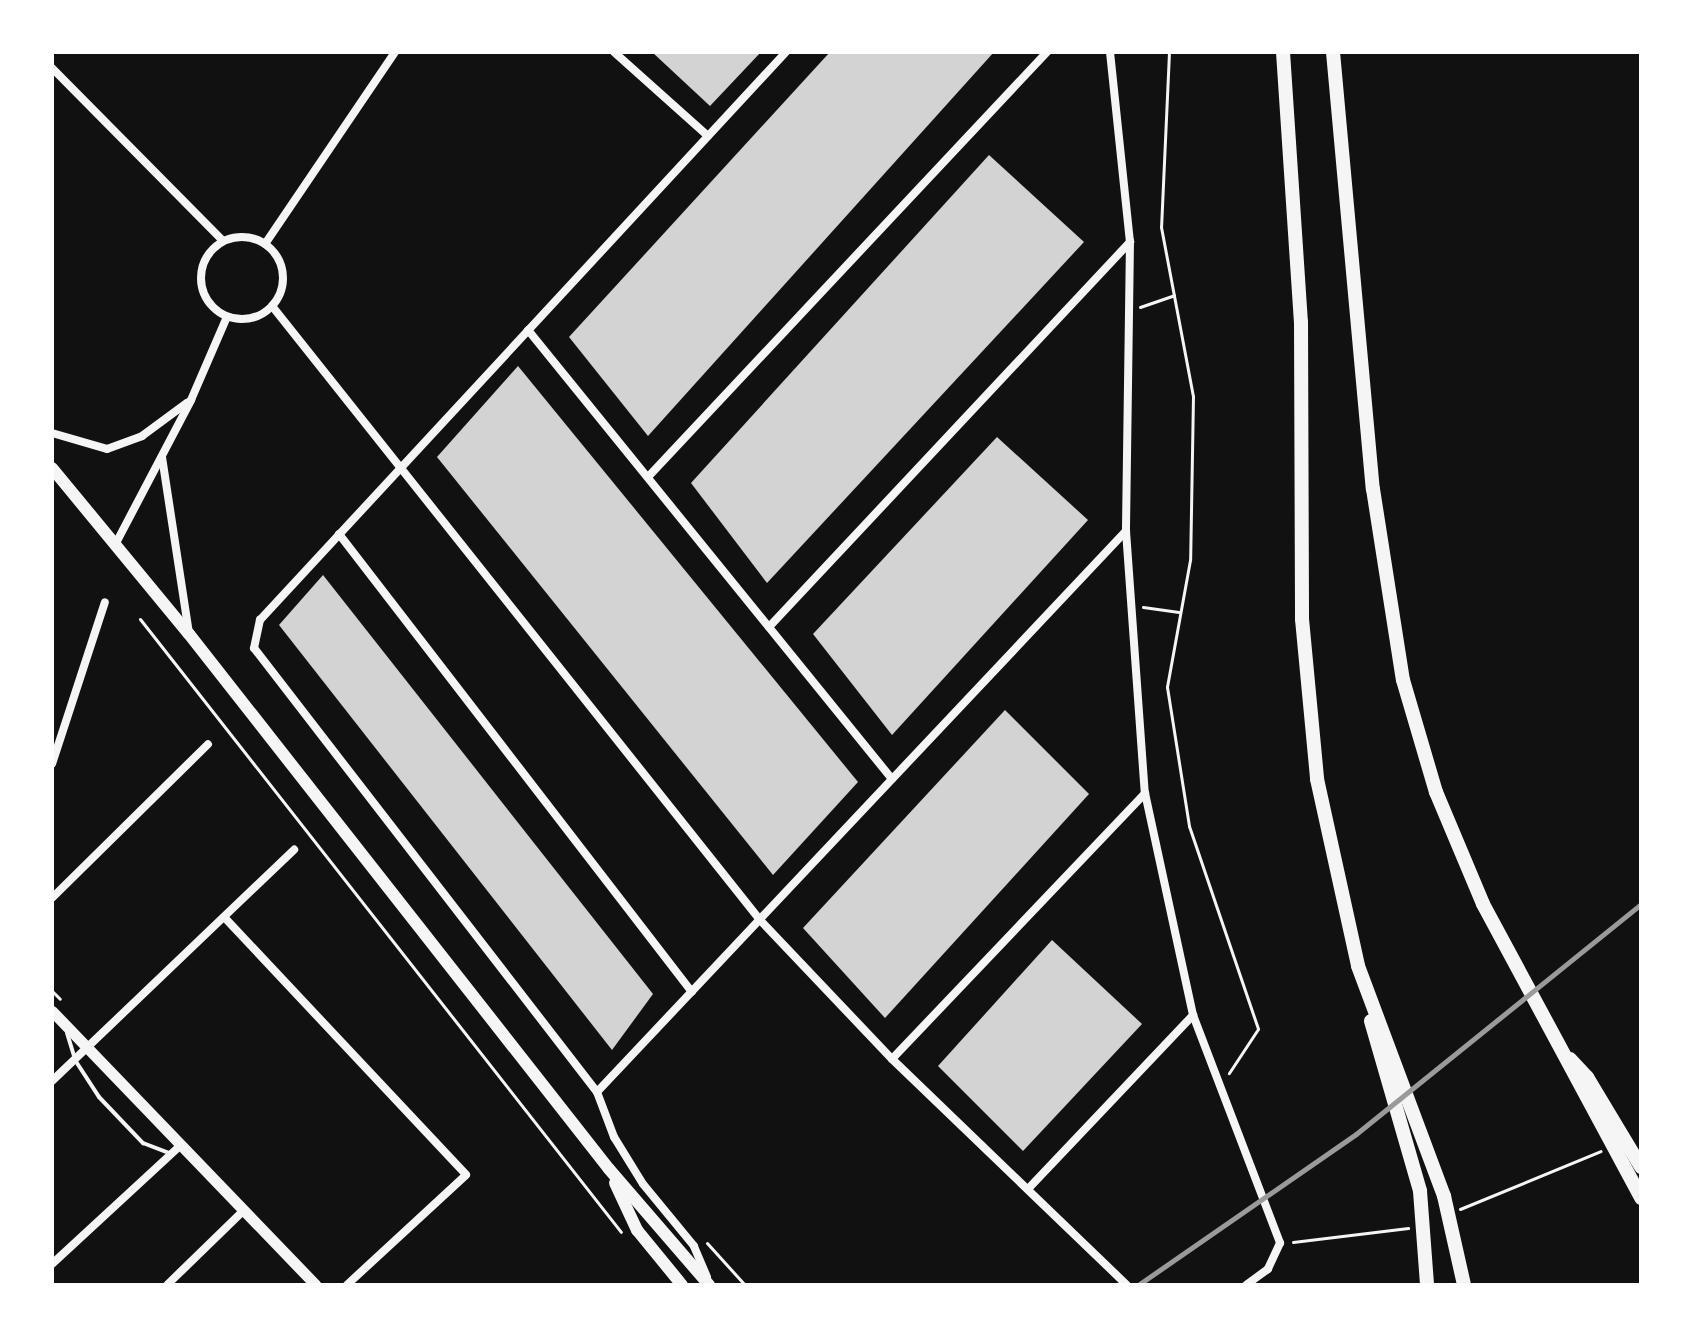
<!DOCTYPE html>
<html>
<head>
<meta charset="utf-8">
<style>
  body { margin:0 }
  #map { position:relative; width:1693px; height:1337px; overflow:hidden; background:#111; font-family:"Times New Roman",serif }
  div>[style] { position:absolute }
  [style*='--x'] { left:calc(var(--x)*1px); top:calc(var(--y)*1px); width:calc(var(--w)*1px); rotate:calc(var(--a)*1deg) }
  .building>* { inset:0; background:#d3d3d3 }
  .path>* { height:3px; margin:-1.5px; padding:0 1.5px; transform-origin:1.5px; border-radius:1.5px; background:#f5f5f5 }
  .service>* { height:4px; margin:-2px; padding:0 2px; transform-origin:2px; border-radius:2px; background:#f5f5f5 }
  .minor>* { height:8px; margin:-4px; padding:0 4px; transform-origin:4px; border-radius:4px; background:#f5f5f5 }
  .minor>.ring { margin:-4px; padding:0; box-sizing:content-box; background:none; border:8px solid #f5f5f5; border-radius:50% }
  .secondary>* { height:11px; margin:-5.5px; padding:0 5.5px; transform-origin:5.5px; border-radius:5.5px; background:#f5f5f5 }
  .trunk>* { height:12px; margin:-6px; padding:0 6px; transform-origin:6px; border-radius:6px; background:#f5f5f5 }
  .motorway>* { height:14px; margin:-7px; padding:0 7px; transform-origin:7px; border-radius:7px; background:#f5f5f5 }
  .rail>* { height:5px; margin:-2.5px; padding:0 2.5px; transform-origin:2.5px; border-radius:2.5px; background:#9a9a9a }
  span { translate:-50% -50%; white-space:nowrap; text-align:center; line-height:1.15; -webkit-text-stroke:6px #fff; paint-order:stroke }
  .frame { position:absolute; inset:0; border:54px solid #fff; pointer-events:none }
</style>
</head>
<body>
<div id="map">
  <div class="building">
    <div style="clip-path:polygon(652px 52px,761px 52px,710px 106px)"></div>
    <div style="clip-path:polygon(830px 52px,994px 52px,648px 436px,569px 337px)"></div>
    <div style="clip-path:polygon(989px 155px,1084px 242px,767px 583px,691px 483px)"></div>
    <div style="clip-path:polygon(518px 366px,858px 782px,773px 875px,437px 457px)"></div>
    <div style="clip-path:polygon(997px 437px,1088px 520px,892px 735px,813px 634px)"></div>
    <div style="clip-path:polygon(323px 575px,653px 994px,612px 1050px,279px 625px)"></div>
    <div style="clip-path:polygon(1005px 710px,1089px 794px,885px 1018px,803px 928px)"></div>
    <div style="clip-path:polygon(1052px 940px,1142px 1024px,1023px 1151px,938px 1066px)"></div>
  </div>
  <div class="path">
    <div style="--x:1169;--y:52;--w:175;--a:92.6"></div>
    <div style="--x:1161;--y:227;--w:172;--a:79.3"></div>
    <div style="--x:1193;--y:396;--w:164;--a:91"></div>
    <div style="--x:1190;--y:560;--w:129;--a:100.3"></div>
    <div style="--x:1167;--y:687;--w:141;--a:81"></div>
    <div style="--x:1189;--y:826;--w:214;--a:71.2"></div>
    <div style="--x:1258;--y:1029;--w:53;--a:123.4"></div>
    <div style="--x:1140;--y:307;--w:36;--a:-19"></div>
    <div style="--x:1143;--y:607;--w:36;--a:8"></div>
    <div style="--x:140;--y:619;--w:779;--a:51.88"></div>
    <div style="--x:52;--y:991;--w:11;--a:45"></div>
    <div style="--x:1460;--y:1209;--w:152;--a:-22.4"></div>
    <div style="--x:1293;--y:1242;--w:116;--a:-6.9"></div>
    <div style="--x:707;--y:1243;--w:57;--a:47.9"></div>
  </div>
  <div class="service">
    <div style="--x:67;--y:1033;--w:28;--a:73"></div>
    <div style="--x:75;--y:1060;--w:44;--a:57"></div>
    <div style="--x:99;--y:1097;--w:64;--a:46.3"></div>
    <div style="--x:143;--y:1143;--w:31;--a:21"></div>
  </div>
  <div class="minor">
    <div style="--x:614;--y:52;--w:126;--a:41.8"></div>
    <div style="--x:1110;--y:52;--w:190;--a:84"></div>
    <div style="--x:1130;--y:241;--w:290;--a:90.8"></div>
    <div style="--x:1126;--y:531;--w:263;--a:85.9"></div>
    <div style="--x:1145;--y:793;--w:227;--a:77.8"></div>
    <div style="--x:1193;--y:1015;--w:244;--a:69.1"></div>
    <div style="--x:1280;--y:1243;--w:29;--a:115"></div>
    <div style="--x:1268;--y:1269;--w:27;--a:144"></div>
    <div style="--x:52;--y:68;--w:243;--a:45.3"></div>
    <div class="ring" style="left:201px;top:237px;width:74px;height:74px"></div>
    <div style="--x:265;--y:244;--w:232;--a:-55.9"></div>
    <div style="--x:272;--y:306;--w:784;--a:51.52"></div>
    <div style="--x:760;--y:920;--w:192;--a:46.5"></div>
    <div style="--x:892;--y:1059;--w:326;--a:43.9"></div>
    <div style="--x:528;--y:330;--w:578;--a:50.97"></div>
    <div style="--x:52;--y:433;--w:57;--a:16.2"></div>
    <div style="--x:107;--y:449;--w:37;--a:-20"></div>
    <div style="--x:142;--y:436;--w:56;--a:-36.3"></div>
    <div style="--x:162;--y:457;--w:178;--a:81.3"></div>
    <div style="--x:648;--y:477;--w:583;--a:-46.81"></div>
    <div style="--x:339;--y:534;--w:578;--a:52.38"></div>
    <div style="--x:115;--y:545;--w:164;--a:-62.3"></div>
    <div style="--x:191;--y:400;--w:90;--a:-66.6"></div>
    <div style="--x:769;--y:627;--w:528;--a:-46.84"></div>
    <div style="--x:52;--y:764;--w:170;--a:-71.9"></div>
    <div style="--x:52;--y:898;--w:219;--a:-44.6"></div>
    <div style="--x:225;--y:918;--w:352;--a:46.8"></div>
    <div style="--x:466;--y:1175;--w:162;--a:137.3"></div>
    <div style="--x:892;--y:1059;--w:367;--a:-46.4"></div>
    <div style="--x:52;--y:1081;--w:335;--a:-43.7"></div>
    <div style="--x:597;--y:1092;--w:771;--a:-46.68"></div>
    <div style="--x:1028;--y:1189;--w:240;--a:-46.5"></div>
    <div style="--x:52;--y:1264;--w:176;--a:-42.7"></div>
    <div style="--x:707;--y:1277;--w:34;--a:-113"></div>
    <div style="--x:694;--y:1246;--w:80;--a:-129.4"></div>
    <div style="--x:643;--y:1184;--w:55;--a:-121.7"></div>
    <div style="--x:614;--y:1137;--w:48;--a:-110.7"></div>
    <div style="--x:597;--y:1092;--w:561;--a:-127.69"></div>
    <div style="--x:254;--y:648;--w:29;--a:-78"></div>
    <div style="--x:260;--y:620;--w:774;--a:-47.2"></div>
    <div style="--x:167;--y:1285;--w:107;--a:-44.2"></div>
  </div>
  <div class="secondary">
    <div style="--x:52;--y:1011;--w:380;--a:46.1"></div>
  </div>
  <div class="trunk">
    <div style="--x:52;--y:468;--w:215;--a:50.5"></div>
    <div style="--x:189;--y:634;--w:680;--a:51.87"></div>
    <div style="--x:609;--y:1169;--w:153;--a:49.2"></div>
    <div style="--x:615;--y:1183;--w:52;--a:64.9"></div>
    <div style="--x:637;--y:1230;--w:71;--a:50.7"></div>
  </div>
  <div class="motorway">
    <div style="--x:1283;--y:52;--w:271;--a:86.2"></div>
    <div style="--x:1301;--y:322;--w:297;--a:89.8"></div>
    <div style="--x:1302;--y:619;--w:161;--a:84.6"></div>
    <div style="--x:1317;--y:779;--w:191;--a:77.6"></div>
    <div style="--x:1358;--y:966;--w:246;--a:69.5"></div>
    <div style="--x:1444;--y:1196;--w:91;--a:77.3"></div>
    <div style="--x:1333;--y:52;--w:439;--a:84.8"></div>
    <div style="--x:1373;--y:489;--w:193;--a:81.1"></div>
    <div style="--x:1403;--y:680;--w:117;--a:73.6"></div>
    <div style="--x:1436;--y:792;--w:121;--a:67.2"></div>
    <div style="--x:1483;--y:904;--w:334;--a:61.7"></div>
    <div style="--x:1371;--y:1021;--w:177;--a:73.9"></div>
    <div style="--x:1420;--y:1191;--w:94;--a:85.7"></div>
    <div style="--x:1570;--y:1059;--w:25;--a:47"></div>
    <div style="--x:1587;--y:1077;--w:105;--a:59"></div>
  </div>
  <div class="rail">
    <div style="--x:1138;--y:1285;--w:265;--a:-34.7"></div>
    <div style="--x:1356;--y:1134;--w:366;--a:-38.9"></div>
  </div>
  <div class="frame"></div>
</div>
</body>
</html>
